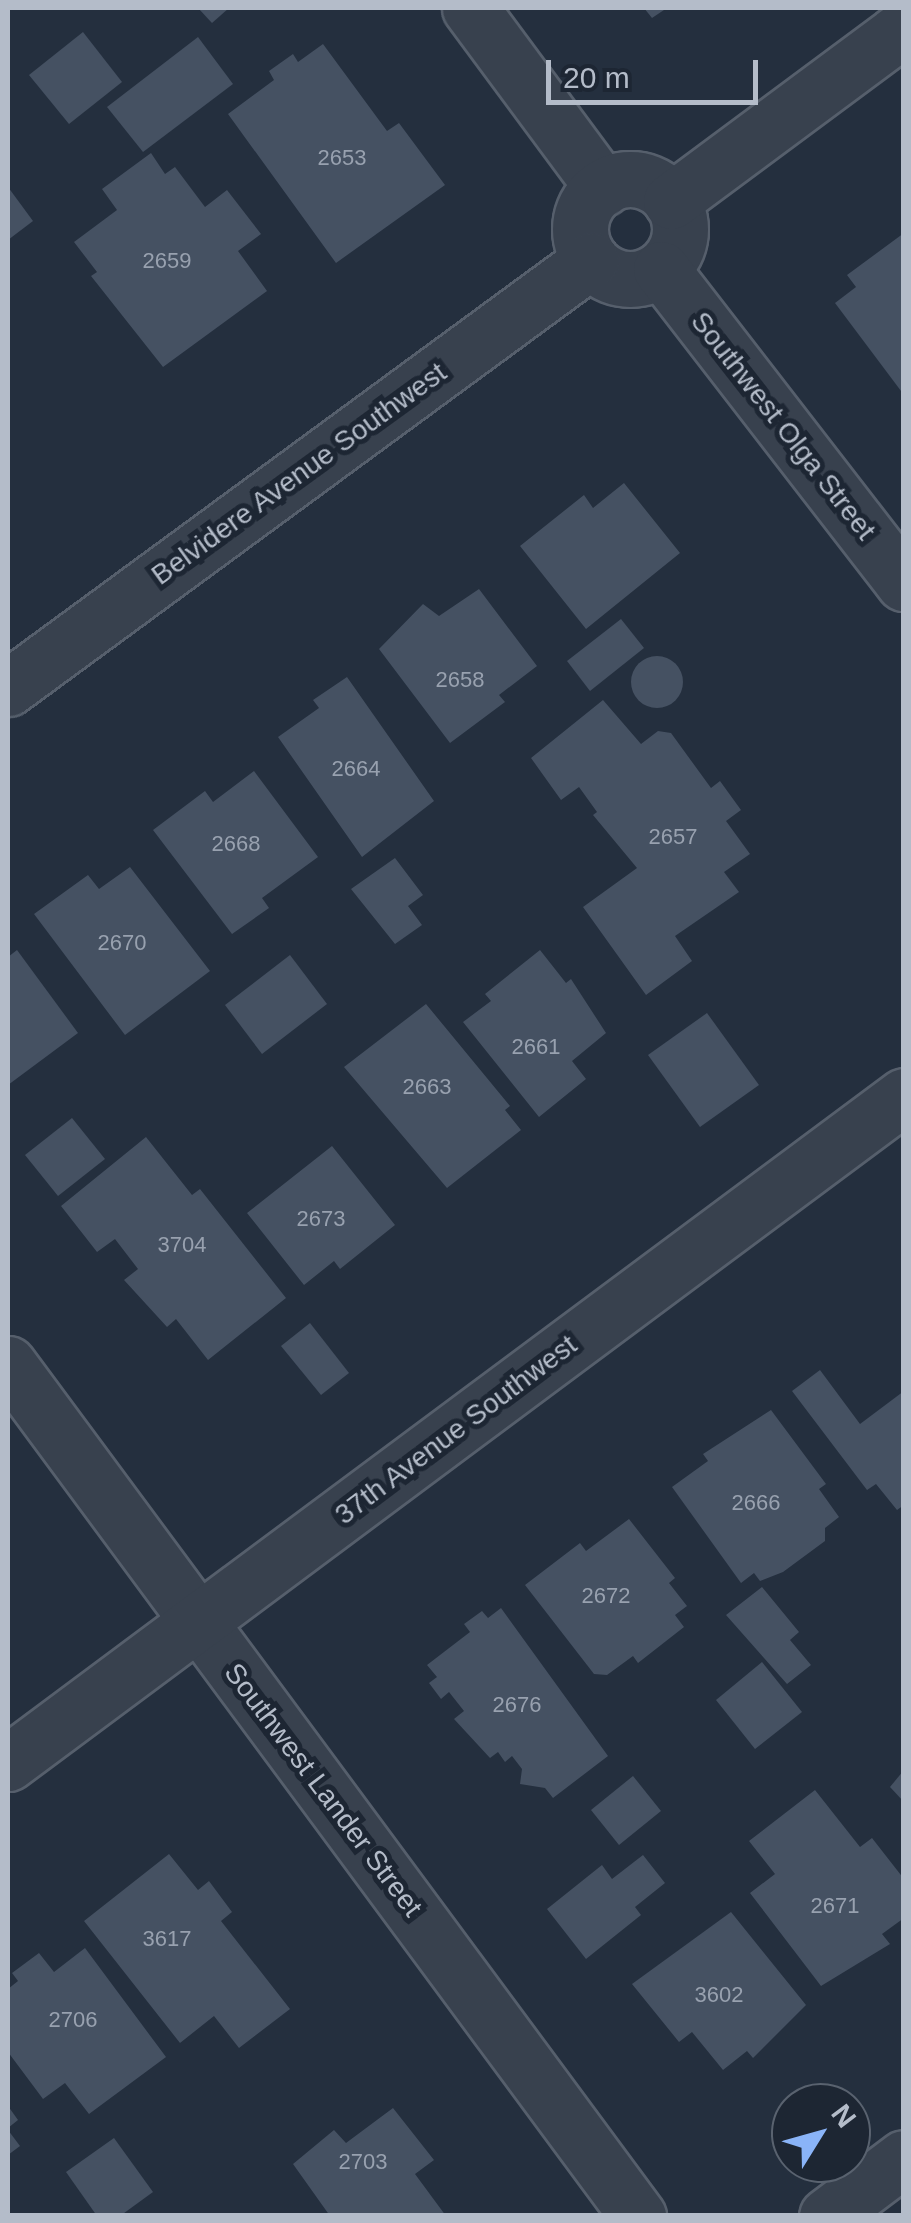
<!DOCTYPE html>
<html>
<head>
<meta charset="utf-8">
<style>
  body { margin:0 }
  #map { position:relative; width:911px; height:2223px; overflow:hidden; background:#242f3e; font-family:Helvetica,sans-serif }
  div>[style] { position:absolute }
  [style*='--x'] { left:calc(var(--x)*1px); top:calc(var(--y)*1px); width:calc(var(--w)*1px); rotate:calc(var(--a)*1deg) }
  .building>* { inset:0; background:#455162 }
  .round { border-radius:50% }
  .roads { filter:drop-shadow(2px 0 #565f6c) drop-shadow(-2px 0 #565f6c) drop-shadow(0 2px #565f6c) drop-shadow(0 -2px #565f6c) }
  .street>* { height:55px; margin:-27.5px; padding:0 27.5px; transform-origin:27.5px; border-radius:27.5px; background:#38414e }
  .street>.ring { margin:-27.5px; padding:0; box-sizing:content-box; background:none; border:55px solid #38414e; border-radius:50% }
  span { translate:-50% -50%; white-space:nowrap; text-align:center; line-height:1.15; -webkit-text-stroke:10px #1d2633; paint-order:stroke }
  .number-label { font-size:22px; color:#98a1af }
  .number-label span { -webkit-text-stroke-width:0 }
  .street-label { font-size:28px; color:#b4bcc9 }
  .frame { position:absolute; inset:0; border:10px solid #b4bcc9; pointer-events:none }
  .north { position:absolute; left:771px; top:2083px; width:100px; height:100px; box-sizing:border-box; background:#1d2633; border:2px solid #59626f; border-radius:50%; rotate:53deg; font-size:28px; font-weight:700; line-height:40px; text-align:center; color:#b4bcc9 }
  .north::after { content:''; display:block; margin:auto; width:35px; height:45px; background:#8ab4f8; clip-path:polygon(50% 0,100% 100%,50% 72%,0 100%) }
  .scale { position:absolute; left:546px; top:60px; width:212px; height:45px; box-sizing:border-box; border:5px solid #b4bcc9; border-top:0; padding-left:12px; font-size:30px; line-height:35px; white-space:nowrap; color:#b4bcc9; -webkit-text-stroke:8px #1d2633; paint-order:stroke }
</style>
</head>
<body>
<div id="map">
  <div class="building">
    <div style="clip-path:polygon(198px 8px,229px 8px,212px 23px)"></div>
    <div style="clip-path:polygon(644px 8px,667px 8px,652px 18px)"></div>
    <div style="clip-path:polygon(83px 32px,122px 82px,69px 124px,29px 75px)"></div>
    <div style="clip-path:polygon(198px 37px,233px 84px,143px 152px,107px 107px)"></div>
    <div style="clip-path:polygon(323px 44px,387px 131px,399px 123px,445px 185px,336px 263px,228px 114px,274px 80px,269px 71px,293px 54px,298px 62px)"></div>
    <div style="clip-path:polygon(151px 153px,165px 174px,175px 167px,205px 207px,227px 190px,261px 234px,238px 251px,267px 291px,163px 367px,91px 276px,97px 272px,74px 242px,117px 210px,102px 189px)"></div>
    <div style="clip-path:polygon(8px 187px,33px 221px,8px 240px)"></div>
    <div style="clip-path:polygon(904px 233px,904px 395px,835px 303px,856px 287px,847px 275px)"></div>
    <div style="clip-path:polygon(624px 483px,680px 553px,586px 629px,520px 546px,584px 495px,593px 508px)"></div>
    <div style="clip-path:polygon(479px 589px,537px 666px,499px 695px,505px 702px,450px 743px,379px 649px,423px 604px,439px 616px)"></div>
    <div style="clip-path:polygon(621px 619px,644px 648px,590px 691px,567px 661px)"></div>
    <div class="round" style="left:631px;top:656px;width:52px;height:52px"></div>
    <div style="clip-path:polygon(347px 677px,434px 801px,362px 857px,278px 737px,319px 708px,313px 700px)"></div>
    <div style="clip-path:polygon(603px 700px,641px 744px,658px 731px,671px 733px,711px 788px,720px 781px,741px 810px,726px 821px,750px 854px,724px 872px,739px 892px,675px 936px,692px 961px,646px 995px,583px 907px,637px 868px,593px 815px,597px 812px,579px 787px,561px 800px,531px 758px)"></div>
    <div style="clip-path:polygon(254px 771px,318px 857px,262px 898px,269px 908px,232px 934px,153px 830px,205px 791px,213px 802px)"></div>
    <div style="clip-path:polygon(395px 858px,423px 895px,408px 906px,422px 925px,395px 944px,351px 889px)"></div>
    <div style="clip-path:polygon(130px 867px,210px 971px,125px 1035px,34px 914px,88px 875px,99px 889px)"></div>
    <div style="clip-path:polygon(17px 950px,78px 1033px,8px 1085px,8px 957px)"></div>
    <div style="clip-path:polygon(540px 950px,566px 983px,571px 979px,606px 1033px,572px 1061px,586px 1079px,539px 1117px,463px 1022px,491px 1001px,485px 994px)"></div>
    <div style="clip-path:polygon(290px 955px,327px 1004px,262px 1054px,225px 1005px)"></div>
    <div style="clip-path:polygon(426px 1004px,510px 1106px,505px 1110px,521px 1130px,447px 1188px,344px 1067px)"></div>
    <div style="clip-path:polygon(707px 1013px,759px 1085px,700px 1127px,648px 1055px)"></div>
    <div style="clip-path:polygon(72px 1118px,105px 1159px,58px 1196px,25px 1155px)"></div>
    <div style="clip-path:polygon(146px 1137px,192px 1195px,200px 1189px,286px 1298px,208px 1360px,176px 1319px,167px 1327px,124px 1280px,138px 1269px,115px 1239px,97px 1252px,61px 1206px)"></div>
    <div style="clip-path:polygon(332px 1146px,395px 1225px,340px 1269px,334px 1261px,304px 1285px,247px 1213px)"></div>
    <div style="clip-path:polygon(310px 1323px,349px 1373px,321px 1395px,281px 1346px)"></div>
    <div style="clip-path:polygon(820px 1370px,860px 1424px,904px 1391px,904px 1505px,897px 1510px,876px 1484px,867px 1490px,792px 1391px)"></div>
    <div style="clip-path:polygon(771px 1410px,826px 1484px,819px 1489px,839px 1517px,825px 1528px,825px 1541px,783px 1572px,760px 1581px,754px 1573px,741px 1583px,672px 1487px,708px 1461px,703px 1454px)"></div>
    <div style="clip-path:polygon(629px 1519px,675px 1578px,669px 1583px,687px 1606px,675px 1615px,684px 1627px,638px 1663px,633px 1656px,607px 1675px,594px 1674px,525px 1585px,580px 1543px,586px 1551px)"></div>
    <div style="clip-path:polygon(762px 1587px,799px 1632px,790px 1640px,811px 1665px,787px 1684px,726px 1615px)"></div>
    <div style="clip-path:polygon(501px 1608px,608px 1756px,553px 1798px,545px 1788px,520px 1784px,522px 1769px,512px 1756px,505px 1762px,498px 1752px,490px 1758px,454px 1719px,464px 1711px,449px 1692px,441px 1699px,429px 1683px,437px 1677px,427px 1665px,470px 1632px,464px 1624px,482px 1611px,488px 1618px)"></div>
    <div style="clip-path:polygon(762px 1662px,802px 1712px,755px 1749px,716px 1700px)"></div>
    <div style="clip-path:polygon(904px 1770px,904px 1802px,890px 1787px)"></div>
    <div style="clip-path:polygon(633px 1776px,661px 1811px,619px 1845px,591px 1810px)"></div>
    <div style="clip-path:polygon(815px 1790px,860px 1847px,872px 1838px,904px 1879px,904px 1918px,882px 1934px,890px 1944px,821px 1986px,750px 1893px,775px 1874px,749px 1841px)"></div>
    <div style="clip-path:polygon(169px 1854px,198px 1890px,209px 1881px,232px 1912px,221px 1921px,290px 2009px,239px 2048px,214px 2016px,180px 2043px,84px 1921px)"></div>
    <div style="clip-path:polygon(643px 1855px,665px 1883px,635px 1907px,641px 1915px,586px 1959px,547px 1909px,602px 1865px,612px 1879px)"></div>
    <div style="clip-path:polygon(731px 1912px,806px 2005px,753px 2058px,747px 2051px,723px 2070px,692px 2032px,679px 2042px,632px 1984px)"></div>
    <div style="clip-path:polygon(85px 1948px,166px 2057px,89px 2114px,65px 2083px,43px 2099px,8px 2052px,8px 1989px,18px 1981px,12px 1973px,39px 1953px,54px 1972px)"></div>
    <div style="clip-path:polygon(8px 2106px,18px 2120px,8px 2128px)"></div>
    <div style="clip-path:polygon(393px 2108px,434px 2160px,415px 2174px,446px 2216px,330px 2216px,293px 2164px,334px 2130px,346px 2143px)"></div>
    <div style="clip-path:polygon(8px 2130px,20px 2146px,8px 2155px)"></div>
    <div style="clip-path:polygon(114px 2138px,153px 2192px,120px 2216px,97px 2216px,66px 2172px)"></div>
  </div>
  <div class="roads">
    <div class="street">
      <div style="--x:470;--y:8;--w:224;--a:53.5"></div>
      <div class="ring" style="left:580px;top:179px;width:45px;height:45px"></div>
      <div style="--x:671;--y:201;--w:290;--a:-36.6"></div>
      <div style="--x:661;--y:269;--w:397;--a:52.3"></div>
      <div style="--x:8;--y:688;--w:723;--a:-36.28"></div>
      <div style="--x:8;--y:1364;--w:1060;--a:53.52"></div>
      <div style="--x:8;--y:1763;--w:1117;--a:-36.66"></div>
      <div style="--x:827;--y:2216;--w:96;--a:-37"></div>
    </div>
  </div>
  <div class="number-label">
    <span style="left:342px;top:158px">2653</span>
    <span style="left:167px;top:261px">2659</span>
    <span style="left:460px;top:680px">2658</span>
    <span style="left:356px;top:769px">2664</span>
    <span style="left:673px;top:837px">2657</span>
    <span style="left:236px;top:844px">2668</span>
    <span style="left:122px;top:943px">2670</span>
    <span style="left:536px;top:1047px">2661</span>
    <span style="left:427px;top:1087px">2663</span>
    <span style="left:321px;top:1219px">2673</span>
    <span style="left:182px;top:1245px">3704</span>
    <span style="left:756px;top:1503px">2666</span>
    <span style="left:606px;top:1596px">2672</span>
    <span style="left:517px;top:1705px">2676</span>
    <span style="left:835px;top:1906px">2671</span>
    <span style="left:167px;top:1939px">3617</span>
    <span style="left:719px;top:1995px">3602</span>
    <span style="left:73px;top:2020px">2706</span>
    <span style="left:363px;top:2162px">2703</span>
  </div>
  <div class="street-label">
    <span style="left:783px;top:426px;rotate:52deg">Southwest Olga Street</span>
    <span style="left:299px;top:474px;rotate:-36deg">Belvidere Avenue Southwest</span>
    <span style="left:456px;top:1430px;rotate:-37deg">37th Avenue Southwest</span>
    <span style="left:323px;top:1790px;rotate:53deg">Southwest Lander Street</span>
  </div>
  <div class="frame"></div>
  <div class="north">N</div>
  <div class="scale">20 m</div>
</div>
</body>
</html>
